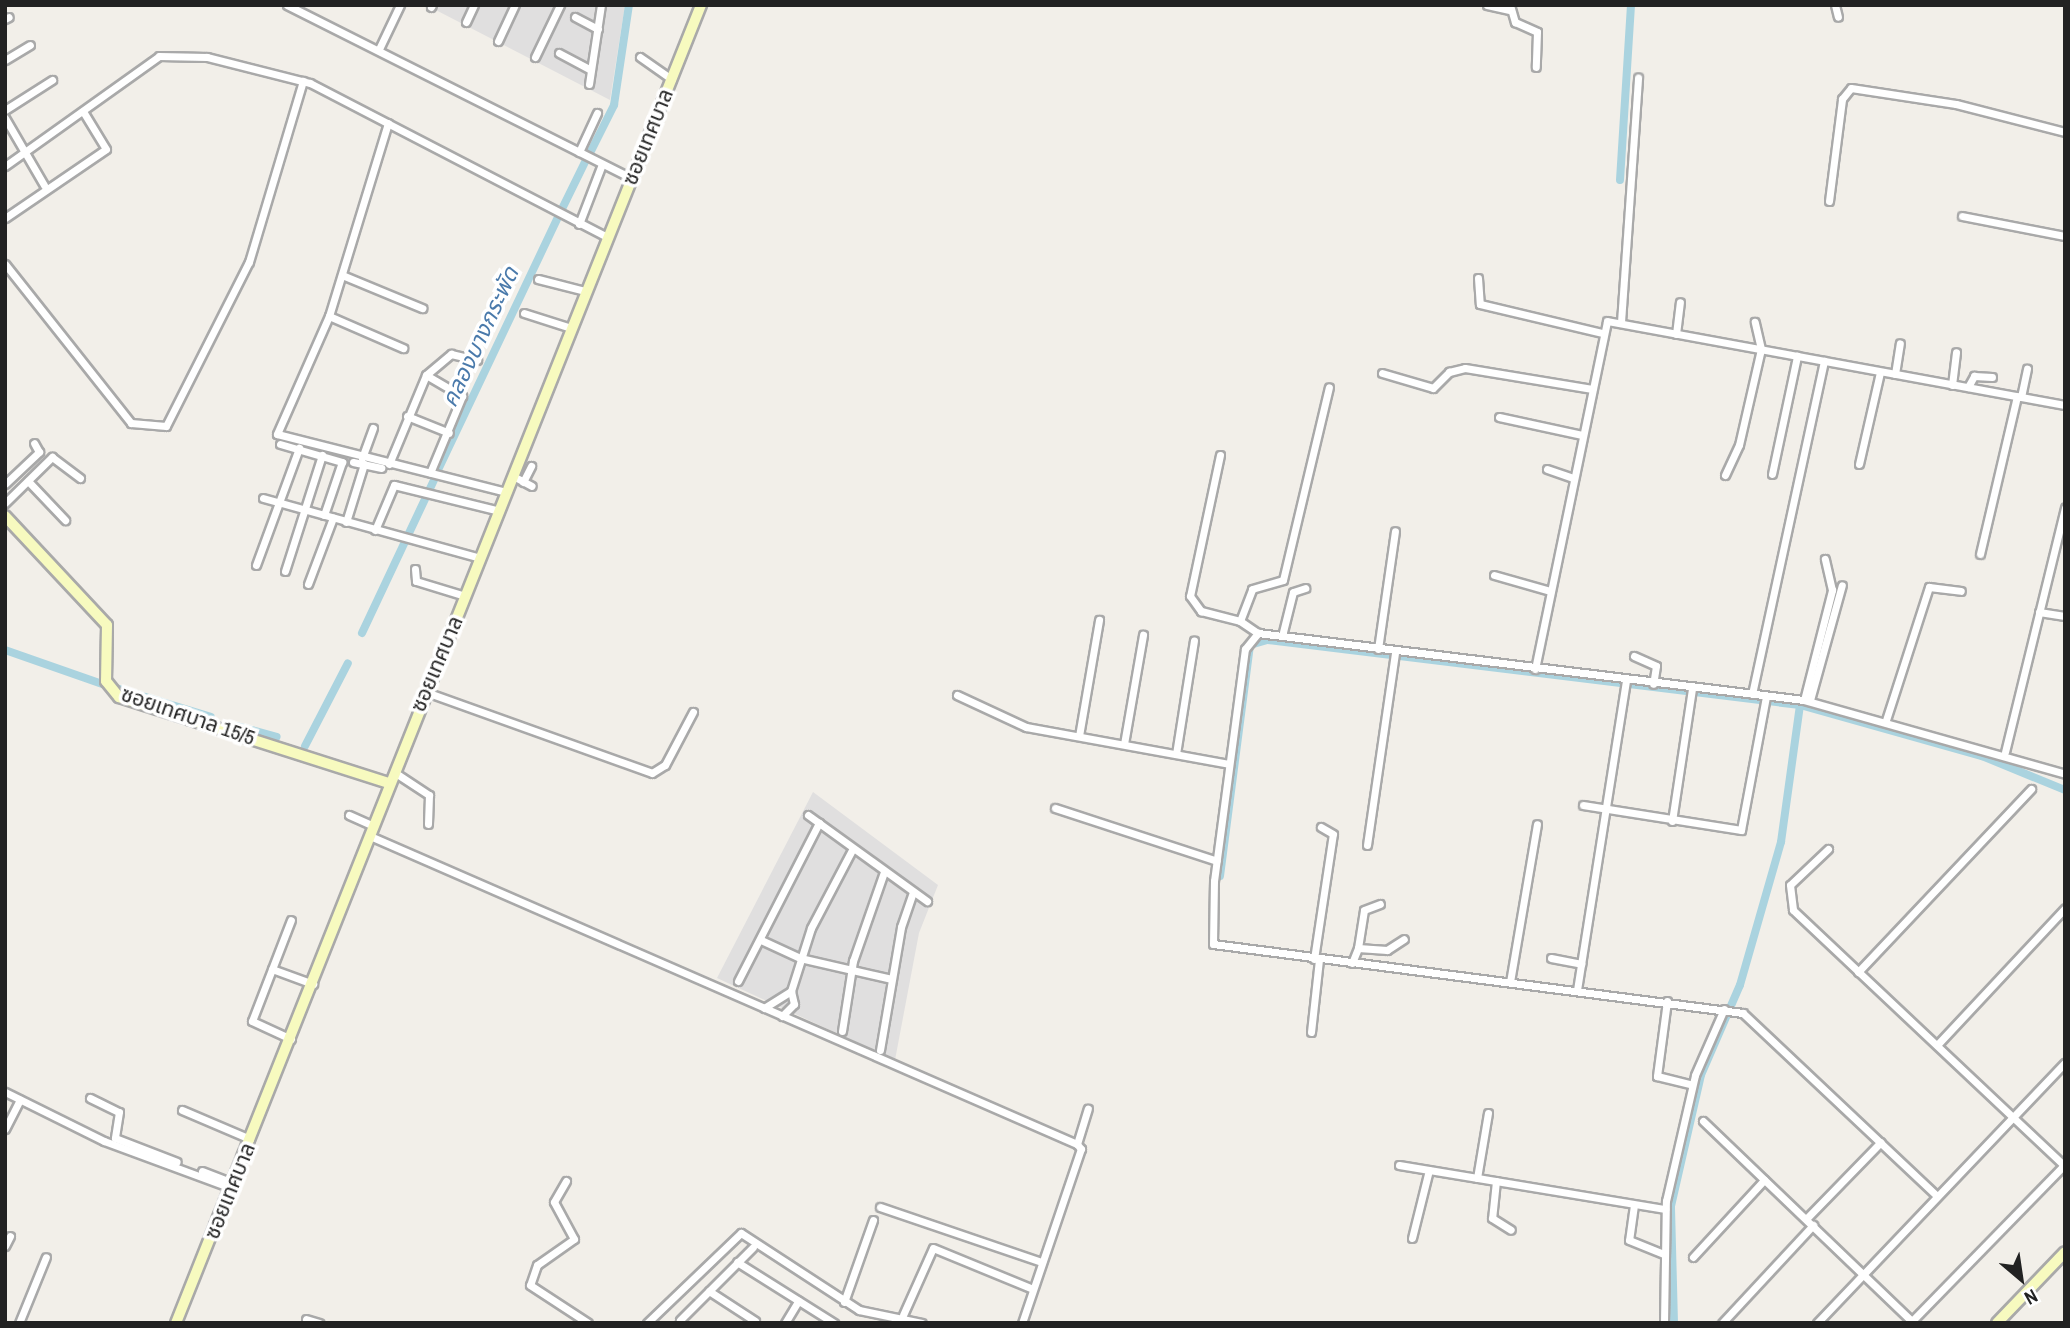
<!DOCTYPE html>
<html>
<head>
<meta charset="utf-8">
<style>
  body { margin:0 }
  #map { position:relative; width:2070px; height:1328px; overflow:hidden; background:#f2efe9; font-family:"Archivo Narrow","Noto Sans Thai",sans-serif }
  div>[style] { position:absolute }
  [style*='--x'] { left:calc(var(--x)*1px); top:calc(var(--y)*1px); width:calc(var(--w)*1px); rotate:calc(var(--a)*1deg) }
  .residential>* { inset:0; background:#e0dfdf }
  .canal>* { height:8px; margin:-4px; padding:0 4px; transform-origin:4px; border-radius:4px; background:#aad3df }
  .roads { filter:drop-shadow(2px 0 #a9a9a9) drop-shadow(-2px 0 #a9a9a9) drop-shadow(0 2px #a9a9a9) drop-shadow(0 -2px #a9a9a9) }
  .street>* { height:7px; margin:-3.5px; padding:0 3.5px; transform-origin:3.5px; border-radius:3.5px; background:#fff }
  .secondary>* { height:10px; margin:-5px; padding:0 5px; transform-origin:5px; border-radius:5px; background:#f7fabf }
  span { translate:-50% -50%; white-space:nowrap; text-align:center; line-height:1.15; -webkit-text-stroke:7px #fff; paint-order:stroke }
  .street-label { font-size:21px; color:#222 }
  .water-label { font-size:23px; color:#4a7aab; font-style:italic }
  .frame { position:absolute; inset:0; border:7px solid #222; pointer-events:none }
  .north { position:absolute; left:1986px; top:1244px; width:70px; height:70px; -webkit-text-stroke:5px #fff; paint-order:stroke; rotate:151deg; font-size:19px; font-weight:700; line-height:28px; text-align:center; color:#222 }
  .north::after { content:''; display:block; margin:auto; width:24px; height:32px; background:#222; clip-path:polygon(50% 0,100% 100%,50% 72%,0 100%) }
</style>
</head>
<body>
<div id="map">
  <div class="residential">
    <div style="clip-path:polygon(426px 5px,625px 5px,610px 100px)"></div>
    <div style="clip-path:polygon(813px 792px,938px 885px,919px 933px,895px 1060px,717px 978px)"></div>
  </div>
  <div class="canal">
    <div style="--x:589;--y:155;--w:56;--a:-63.4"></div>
    <div style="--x:614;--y:105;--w:101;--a:-81.5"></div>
    <div style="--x:1620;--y:180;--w:175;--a:-86.4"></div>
    <div style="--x:561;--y:211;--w:59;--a:-63.9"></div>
    <div style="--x:437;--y:472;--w:280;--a:-64.6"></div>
    <div style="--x:362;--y:633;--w:169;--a:-64.8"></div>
    <div style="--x:5;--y:650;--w:103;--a:19.3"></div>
    <div style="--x:116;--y:688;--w:99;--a:17"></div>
    <div style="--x:237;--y:726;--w:41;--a:15.4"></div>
    <div style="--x:305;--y:746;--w:93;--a:-62.6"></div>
    <div style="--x:1220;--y:876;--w:233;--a:-82.6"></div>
    <div style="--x:1250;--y:645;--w:19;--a:-16"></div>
    <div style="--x:1268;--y:640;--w:536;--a:6.97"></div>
    <div style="--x:1800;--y:705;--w:189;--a:15.7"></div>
    <div style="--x:1982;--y:756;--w:90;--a:22.3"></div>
    <div style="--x:1674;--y:1323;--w:117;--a:-91.5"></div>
    <div style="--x:1671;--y:1206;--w:134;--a:-77.1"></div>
    <div style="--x:1701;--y:1075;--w:98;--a:-66.6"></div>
    <div style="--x:1740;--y:985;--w:149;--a:-74"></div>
    <div style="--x:1781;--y:842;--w:138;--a:-82.1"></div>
  </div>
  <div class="roads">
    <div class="street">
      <div style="--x:287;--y:5;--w:385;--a:26.7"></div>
      <div style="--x:1487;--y:5;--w:23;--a:13"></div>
      <div style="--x:1510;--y:5;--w:18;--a:74"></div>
      <div style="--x:1515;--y:22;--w:24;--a:24"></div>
      <div style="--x:1537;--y:32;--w:35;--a:92"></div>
      <div style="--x:1835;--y:5;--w:12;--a:76"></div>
      <div style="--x:431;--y:7;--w:2;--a:-63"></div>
      <div style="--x:575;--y:17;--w:26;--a:28"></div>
      <div style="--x:5;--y:19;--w:4;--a:-27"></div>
      <div style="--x:466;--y:22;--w:19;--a:-65"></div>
      <div style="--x:498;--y:41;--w:40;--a:-65"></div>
      <div style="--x:379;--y:49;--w:49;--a:-64.5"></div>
      <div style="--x:559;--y:53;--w:36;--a:28"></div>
      <div style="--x:535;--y:57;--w:58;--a:-64.3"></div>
      <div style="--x:640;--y:57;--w:39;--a:35"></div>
      <div style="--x:5;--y:60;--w:29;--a:-31"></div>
      <div style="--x:589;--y:84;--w:80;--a:-81.4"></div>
      <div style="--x:5;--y:110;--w:56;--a:-32.6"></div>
      <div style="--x:5;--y:118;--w:78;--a:59.8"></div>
      <div style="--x:388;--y:123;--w:202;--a:107"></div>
      <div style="--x:329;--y:316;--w:129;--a:113.8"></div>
      <div style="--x:277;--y:434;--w:237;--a:14.2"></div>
      <div style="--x:579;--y:152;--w:43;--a:-65.2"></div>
      <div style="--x:5;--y:166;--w:189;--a:-35.5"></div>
      <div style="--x:159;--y:56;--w:48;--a:1.2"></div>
      <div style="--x:207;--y:57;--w:106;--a:14.2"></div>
      <div style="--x:310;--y:83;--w:335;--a:27.4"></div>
      <div style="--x:1829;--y:201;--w:103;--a:-82.7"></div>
      <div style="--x:1842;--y:99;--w:14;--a:-51"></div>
      <div style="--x:1851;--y:88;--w:106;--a:8.7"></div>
      <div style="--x:1956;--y:104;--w:113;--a:14.4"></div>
      <div style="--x:1962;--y:216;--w:105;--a:11"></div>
      <div style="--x:5;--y:218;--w:122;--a:-34.3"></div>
      <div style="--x:106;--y:149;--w:42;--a:-121.4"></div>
      <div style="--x:579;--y:224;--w:64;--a:-69"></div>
      <div style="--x:5;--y:264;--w:203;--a:51.6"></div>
      <div style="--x:131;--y:423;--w:35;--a:5"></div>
      <div style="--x:166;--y:426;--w:184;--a:-63.2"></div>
      <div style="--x:249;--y:262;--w:189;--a:-73.4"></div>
      <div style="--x:342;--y:275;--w:87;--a:22.4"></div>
      <div style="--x:1478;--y:278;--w:26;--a:86"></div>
      <div style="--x:1480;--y:304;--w:125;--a:13.4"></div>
      <div style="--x:538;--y:279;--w:49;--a:14.3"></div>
      <div style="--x:524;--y:313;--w:49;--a:17.7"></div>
      <div style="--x:329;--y:316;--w:81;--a:23.4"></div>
      <div style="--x:1621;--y:322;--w:245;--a:-86"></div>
      <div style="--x:1676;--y:334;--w:32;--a:-83"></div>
      <div style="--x:1382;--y:373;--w:53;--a:16.4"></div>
      <div style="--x:1433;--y:388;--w:23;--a:-45"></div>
      <div style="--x:1449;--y:372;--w:16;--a:-14"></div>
      <div style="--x:1465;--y:368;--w:129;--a:9.4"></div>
      <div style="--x:1895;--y:374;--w:31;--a:-81"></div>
      <div style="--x:426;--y:375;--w:42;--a:30.3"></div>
      <div style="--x:462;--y:396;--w:83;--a:112.6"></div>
      <div style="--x:1952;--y:385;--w:33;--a:-83"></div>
      <div style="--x:1968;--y:387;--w:13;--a:-61"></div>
      <div style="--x:1974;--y:376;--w:18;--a:3"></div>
      <div style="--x:2021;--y:397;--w:29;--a:-78"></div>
      <div style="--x:407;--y:416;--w:45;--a:22"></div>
      <div style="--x:1499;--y:417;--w:85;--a:12.2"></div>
      <div style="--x:280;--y:444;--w:65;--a:16.2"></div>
      <div style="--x:342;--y:462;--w:56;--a:108.8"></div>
      <div style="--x:1220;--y:455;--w:144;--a:102"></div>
      <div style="--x:1190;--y:596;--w:19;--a:54"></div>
      <div style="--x:1201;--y:611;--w:40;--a:14.4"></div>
      <div style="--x:1240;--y:621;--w:22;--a:34"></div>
      <div style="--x:362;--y:458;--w:32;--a:-70"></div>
      <div style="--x:353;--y:462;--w:29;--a:12"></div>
      <div style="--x:389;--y:464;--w:96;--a:-67.4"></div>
      <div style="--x:426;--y:375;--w:33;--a:-40"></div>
      <div style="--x:451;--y:354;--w:27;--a:13"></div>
      <div style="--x:1859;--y:464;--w:94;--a:-77.1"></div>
      <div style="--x:1547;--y:469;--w:28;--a:19"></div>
      <div style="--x:1772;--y:474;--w:121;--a:-78"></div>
      <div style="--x:1725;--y:475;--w:33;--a:-65"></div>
      <div style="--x:1739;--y:445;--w:98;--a:-77.1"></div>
      <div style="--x:1761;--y:349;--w:28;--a:-103"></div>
      <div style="--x:513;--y:476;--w:21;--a:28"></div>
      <div style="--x:28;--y:481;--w:54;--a:46.5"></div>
      <div style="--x:523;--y:482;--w:18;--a:-63"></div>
      <div style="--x:5;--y:484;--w:47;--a:-43.3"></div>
      <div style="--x:39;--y:452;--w:10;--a:-119"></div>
      <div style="--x:263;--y:498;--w:226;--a:15.4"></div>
      <div style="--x:5;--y:503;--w:66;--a:-44.4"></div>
      <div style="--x:52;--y:457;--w:35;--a:37"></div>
      <div style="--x:346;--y:522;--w:61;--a:-72.8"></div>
      <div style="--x:375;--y:530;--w:49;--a:-67.1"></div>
      <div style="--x:394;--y:485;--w:109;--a:13.8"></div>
      <div style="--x:1980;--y:554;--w:162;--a:-76.8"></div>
      <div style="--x:256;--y:565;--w:125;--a:-69.8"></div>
      <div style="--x:415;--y:569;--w:12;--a:85"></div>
      <div style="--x:416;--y:581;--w:51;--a:17"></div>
      <div style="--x:285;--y:571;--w:122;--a:-72.3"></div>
      <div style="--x:1494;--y:575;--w:58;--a:15.9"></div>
      <div style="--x:308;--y:584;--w:71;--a:-69.3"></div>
      <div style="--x:2039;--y:612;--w:26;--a:9"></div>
      <div style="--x:1240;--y:621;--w:34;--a:-69"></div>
      <div style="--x:1252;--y:589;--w:32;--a:-16"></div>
      <div style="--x:1283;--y:580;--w:198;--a:-76.6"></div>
      <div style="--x:1282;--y:636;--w:45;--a:-76"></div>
      <div style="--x:1293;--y:592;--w:13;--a:-18"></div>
      <div style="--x:1378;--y:649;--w:119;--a:-81.8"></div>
      <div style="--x:1634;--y:656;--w:24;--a:24"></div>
      <div style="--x:1656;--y:666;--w:18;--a:99"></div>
      <div style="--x:1535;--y:669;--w:355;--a:-78.3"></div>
      <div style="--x:1607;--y:321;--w:466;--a:10.4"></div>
      <div style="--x:426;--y:692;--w:240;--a:19.7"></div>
      <div style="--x:652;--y:773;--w:15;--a:-32"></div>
      <div style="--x:665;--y:765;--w:60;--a:-62.2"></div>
      <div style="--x:1752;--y:694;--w:341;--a:-77.8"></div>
      <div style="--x:957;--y:695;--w:76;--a:24.9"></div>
      <div style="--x:1026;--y:727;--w:206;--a:10.3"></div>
      <div style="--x:1804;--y:700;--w:114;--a:-75.7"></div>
      <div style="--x:1832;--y:590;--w:32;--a:-103"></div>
      <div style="--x:1810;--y:700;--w:119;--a:-74.5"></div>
      <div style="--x:1886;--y:720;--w:140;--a:-72.1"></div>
      <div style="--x:1929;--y:587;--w:32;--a:7"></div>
      <div style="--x:1079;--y:736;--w:118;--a:-80.2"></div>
      <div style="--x:1124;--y:744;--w:111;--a:-80.1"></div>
      <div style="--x:2005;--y:752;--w:252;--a:-76.2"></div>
      <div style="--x:1176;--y:754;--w:115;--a:-81"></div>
      <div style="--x:394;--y:772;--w:42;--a:33.3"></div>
      <div style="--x:429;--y:795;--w:29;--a:92"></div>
      <div style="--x:1583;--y:805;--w:160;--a:9"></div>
      <div style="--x:1741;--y:830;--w:136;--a:-79.4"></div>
      <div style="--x:1055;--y:808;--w:170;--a:18.1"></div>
      <div style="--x:349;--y:815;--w:27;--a:24"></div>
      <div style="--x:808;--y:815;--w:147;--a:35.9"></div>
      <div style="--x:1672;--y:821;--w:134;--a:-81.4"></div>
      <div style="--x:370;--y:836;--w:771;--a:23.54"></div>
      <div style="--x:1367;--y:845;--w:195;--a:-81.7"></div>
      <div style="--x:1828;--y:849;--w:52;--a:136.5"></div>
      <div style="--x:1790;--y:885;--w:25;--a:83"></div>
      <div style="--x:1793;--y:910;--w:374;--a:43.3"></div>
      <div style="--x:761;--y:940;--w:43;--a:24.8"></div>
      <div style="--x:800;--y:958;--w:94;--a:12.9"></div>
      <div style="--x:1358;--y:948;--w:38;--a:-81"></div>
      <div style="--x:1364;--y:910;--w:17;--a:-21"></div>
      <div style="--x:1551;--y:958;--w:31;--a:11"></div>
      <div style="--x:1314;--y:959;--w:126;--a:-81.4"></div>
      <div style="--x:1333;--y:834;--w:14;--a:-150"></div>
      <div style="--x:1352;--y:963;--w:16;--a:-68"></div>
      <div style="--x:1358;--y:948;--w:29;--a:4"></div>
      <div style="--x:1387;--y:950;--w:20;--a:-33"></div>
      <div style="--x:272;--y:969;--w:44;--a:20.1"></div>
      <div style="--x:1858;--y:972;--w:252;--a:-46.6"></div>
      <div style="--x:738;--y:981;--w:178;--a:-62.9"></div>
      <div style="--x:1510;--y:982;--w:160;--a:-80.3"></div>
      <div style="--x:1577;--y:990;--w:313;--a:-81"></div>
      <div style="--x:1667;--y:1001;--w:76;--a:97.6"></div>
      <div style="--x:1657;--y:1076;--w:36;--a:14"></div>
      <div style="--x:764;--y:1008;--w:32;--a:-32"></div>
      <div style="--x:782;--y:1016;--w:17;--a:-45"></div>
      <div style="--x:794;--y:1004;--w:13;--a:-103"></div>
      <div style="--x:791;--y:991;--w:66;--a:-72.4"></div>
      <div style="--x:811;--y:928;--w:90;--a:-62.3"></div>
      <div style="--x:842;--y:1031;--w:71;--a:-81.1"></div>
      <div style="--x:853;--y:961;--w:94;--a:-70.8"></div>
      <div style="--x:1311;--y:1032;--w:73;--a:-83.7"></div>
      <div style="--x:291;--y:1039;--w:43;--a:-155.2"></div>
      <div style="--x:252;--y:1021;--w:108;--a:-68.9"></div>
      <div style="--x:1937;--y:1045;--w:187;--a:-46.9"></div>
      <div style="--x:880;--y:1050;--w:125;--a:-80.3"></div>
      <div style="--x:901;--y:927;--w:36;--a:-71"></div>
      <div style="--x:5;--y:1092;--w:110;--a:26.3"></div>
      <div style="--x:104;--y:1141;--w:135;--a:20.3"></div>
      <div style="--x:90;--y:1098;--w:32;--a:26"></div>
      <div style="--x:119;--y:1112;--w:26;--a:99"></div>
      <div style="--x:115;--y:1138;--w:66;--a:21.2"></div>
      <div style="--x:182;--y:1110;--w:74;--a:23.1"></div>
      <div style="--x:1703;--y:1121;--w:292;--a:43.8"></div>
      <div style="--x:5;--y:1129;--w:33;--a:-63"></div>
      <div style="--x:1399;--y:1165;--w:270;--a:9.4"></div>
      <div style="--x:202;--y:1171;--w:34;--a:21"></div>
      <div style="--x:1477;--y:1178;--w:66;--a:-80.4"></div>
      <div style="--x:566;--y:1181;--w:24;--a:120"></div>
      <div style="--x:554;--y:1202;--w:42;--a:61.6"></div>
      <div style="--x:574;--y:1239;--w:45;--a:144.9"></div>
      <div style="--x:537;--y:1265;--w:21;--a:109"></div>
      <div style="--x:530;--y:1285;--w:69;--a:33.2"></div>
      <div style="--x:1496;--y:1181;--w:37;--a:96"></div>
      <div style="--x:1492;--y:1218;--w:22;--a:32"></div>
      <div style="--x:1937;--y:1196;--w:267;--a:-136.7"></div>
      <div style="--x:1743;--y:1013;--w:534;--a:-172.58"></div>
      <div style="--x:1213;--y:944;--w:63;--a:-89.1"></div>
      <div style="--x:1214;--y:881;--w:234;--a:-82.4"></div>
      <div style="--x:1245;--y:649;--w:21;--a:-51"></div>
      <div style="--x:1258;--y:633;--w:550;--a:7"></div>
      <div style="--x:1804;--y:700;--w:271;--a:15.8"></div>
      <div style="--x:1634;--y:1205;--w:35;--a:98"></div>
      <div style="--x:1629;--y:1240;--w:38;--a:22"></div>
      <div style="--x:880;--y:1207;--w:171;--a:18.8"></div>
      <div style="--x:1806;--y:1219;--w:107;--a:-45.8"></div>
      <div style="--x:1412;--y:1238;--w:70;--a:-76"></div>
      <div style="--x:5;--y:1246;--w:11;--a:-63"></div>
      <div style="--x:1693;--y:1257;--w:105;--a:-47.3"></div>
      <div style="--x:737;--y:1262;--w:115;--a:32.2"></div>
      <div style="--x:709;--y:1291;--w:55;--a:33.1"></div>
      <div style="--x:844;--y:1302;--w:87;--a:-70.5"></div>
      <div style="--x:903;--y:1315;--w:73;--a:-65.9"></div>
      <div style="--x:933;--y:1248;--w:108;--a:22.3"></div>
      <div style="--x:306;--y:1319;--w:14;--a:17"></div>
      <div style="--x:680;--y:1320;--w:103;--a:-45"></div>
      <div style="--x:1911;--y:1322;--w:219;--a:-45.7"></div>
      <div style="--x:19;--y:1323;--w:71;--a:-67.8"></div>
      <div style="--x:647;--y:1323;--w:130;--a:-43.8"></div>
      <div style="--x:741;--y:1233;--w:141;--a:33.1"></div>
      <div style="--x:859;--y:1310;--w:64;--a:11.7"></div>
      <div style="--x:785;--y:1323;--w:26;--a:-59"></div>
      <div style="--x:1022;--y:1323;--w:184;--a:-71.3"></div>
      <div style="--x:1081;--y:1149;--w:6;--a:-129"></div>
      <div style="--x:1077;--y:1144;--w:37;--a:-73"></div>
      <div style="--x:1664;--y:1323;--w:122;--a:-89.1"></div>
      <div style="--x:1666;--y:1201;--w:129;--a:-77"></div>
      <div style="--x:1695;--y:1075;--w:72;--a:-66.3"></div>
      <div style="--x:1722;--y:1323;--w:134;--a:-47.1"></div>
      <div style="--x:1817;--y:1323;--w:359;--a:-46.4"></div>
    </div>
    <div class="secondary">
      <div style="--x:5;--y:516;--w:149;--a:46.9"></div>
      <div style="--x:107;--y:625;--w:56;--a:91"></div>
      <div style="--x:106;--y:681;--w:21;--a:51"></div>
      <div style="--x:119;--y:697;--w:283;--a:17.7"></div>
      <div style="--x:176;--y:1323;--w:1419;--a:-68.28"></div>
      <div style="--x:1997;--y:1323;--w:98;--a:-46.2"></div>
    </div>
  </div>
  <div class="street-label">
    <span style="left:648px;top:137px;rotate:-68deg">ซอยเทศบาล</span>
    <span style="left:437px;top:664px;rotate:-67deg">ซอยเทศบาล</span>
    <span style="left:188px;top:716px;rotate:19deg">ซอยเทศบาล 15/5</span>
    <span style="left:230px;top:1191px;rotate:-68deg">ซอยเทศบาล</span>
  </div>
  <div class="water-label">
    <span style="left:480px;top:337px;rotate:-65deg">คลองบางกระพัด</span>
  </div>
  <div class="frame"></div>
  <div class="north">N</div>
</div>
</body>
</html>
